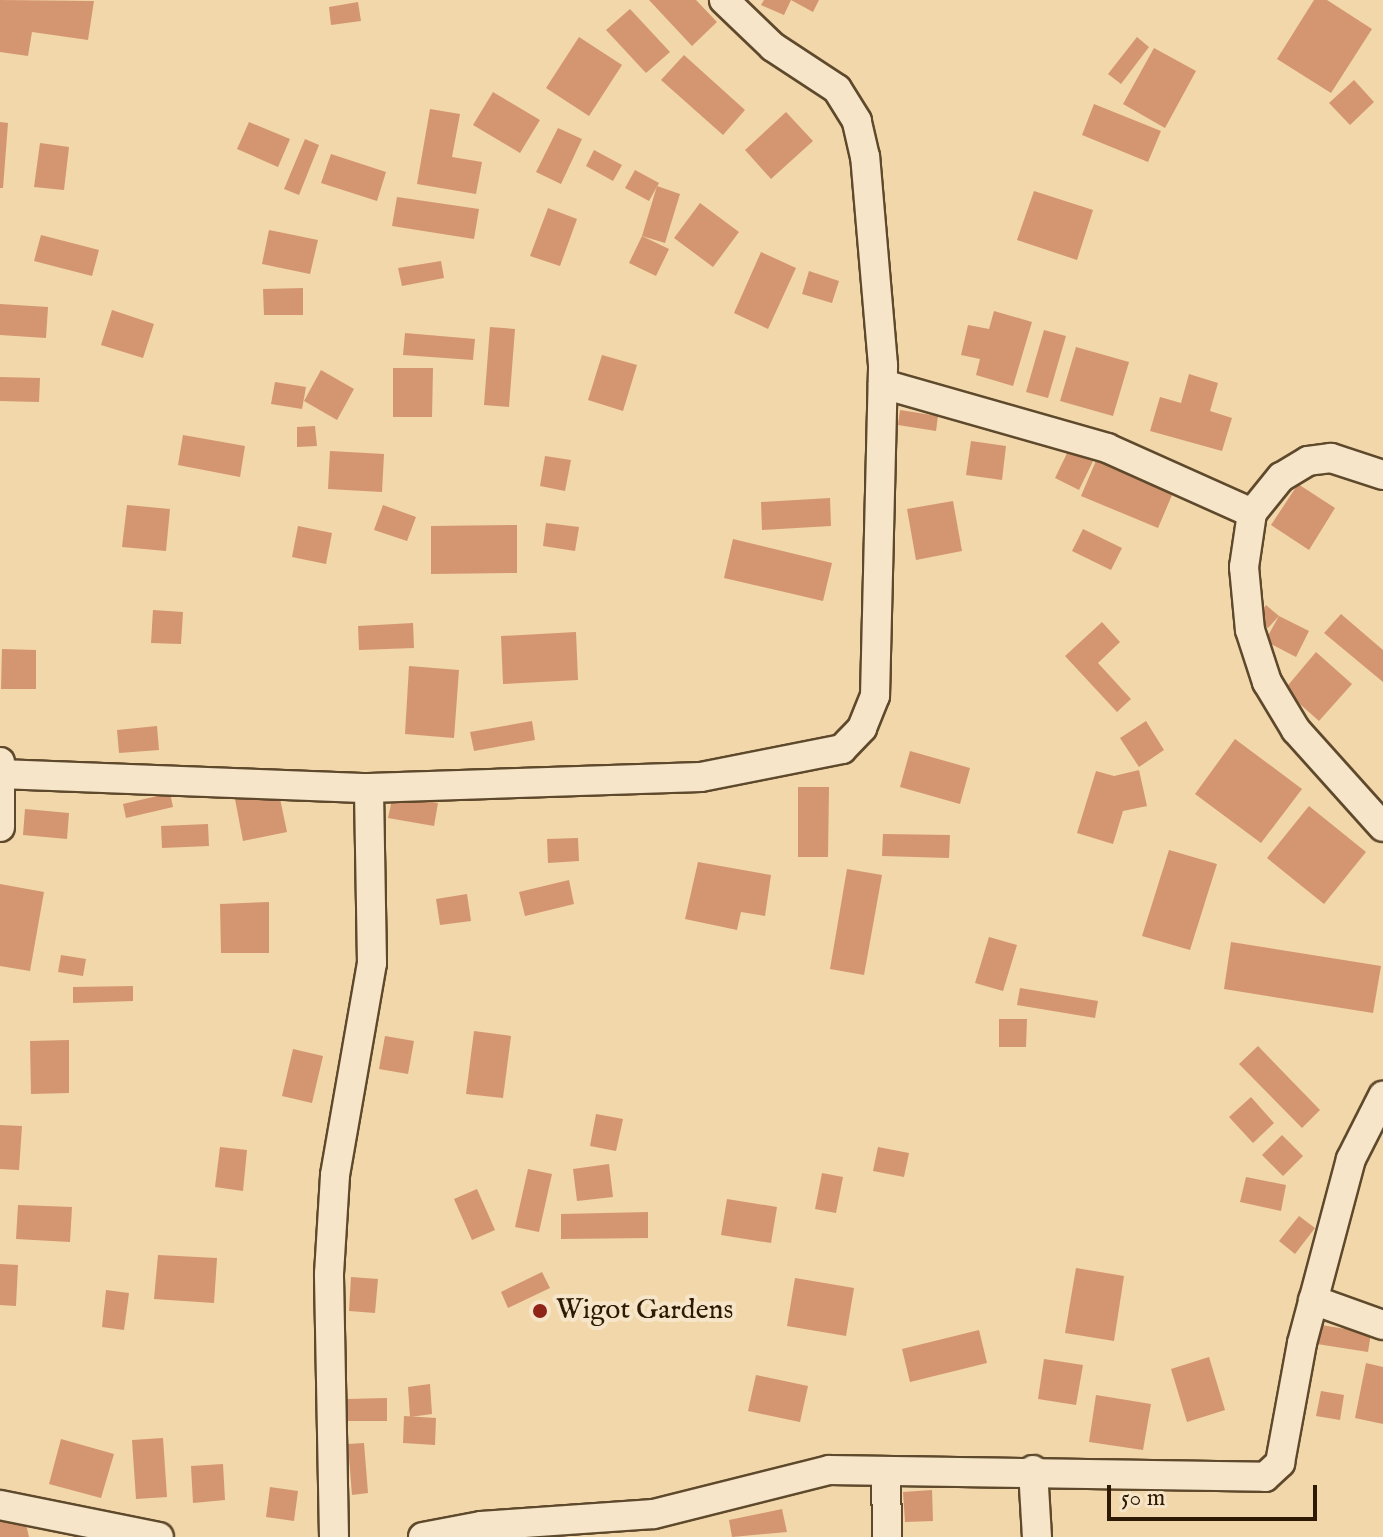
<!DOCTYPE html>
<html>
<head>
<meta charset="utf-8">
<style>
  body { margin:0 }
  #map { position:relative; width:1383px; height:1537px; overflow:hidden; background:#f1d7aa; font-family:"IM FELL English",serif }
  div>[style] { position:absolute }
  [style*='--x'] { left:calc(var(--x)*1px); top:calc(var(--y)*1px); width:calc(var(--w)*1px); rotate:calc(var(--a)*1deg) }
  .building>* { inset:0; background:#d49671 }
  .roads { filter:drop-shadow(2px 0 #5f492c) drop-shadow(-2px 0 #5f492c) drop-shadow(0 2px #5f492c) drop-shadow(0 -2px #5f492c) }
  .street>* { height:28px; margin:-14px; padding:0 14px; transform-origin:14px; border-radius:14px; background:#f6e5c8 }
  .dots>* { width:22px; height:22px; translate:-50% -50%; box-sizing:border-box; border:4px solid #f6e5c8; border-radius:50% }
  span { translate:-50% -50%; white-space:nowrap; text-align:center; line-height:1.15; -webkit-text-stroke:8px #f6e5c8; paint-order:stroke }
  .poi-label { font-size:28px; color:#2e1a02 }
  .left { translate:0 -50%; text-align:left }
  .scale { position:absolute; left:1107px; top:1485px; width:210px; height:36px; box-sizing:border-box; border:4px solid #2e1a02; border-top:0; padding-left:10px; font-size:24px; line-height:28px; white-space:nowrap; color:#2e1a02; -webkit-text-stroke:6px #f6e5c8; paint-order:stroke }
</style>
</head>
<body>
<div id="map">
  <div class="building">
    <div style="clip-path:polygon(0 0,94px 1px,88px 40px,32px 32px,28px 56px,0 52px)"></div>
    <div style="clip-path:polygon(649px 0,696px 0,717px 22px,692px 46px)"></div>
    <div style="clip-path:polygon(764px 0,819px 0,813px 12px,791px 0,784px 15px,761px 5px)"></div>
    <div style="clip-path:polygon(1314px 0,1327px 0,1372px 29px,1331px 93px,1277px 59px)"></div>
    <div style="clip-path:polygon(358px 2px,361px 21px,331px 25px,329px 7px)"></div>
    <div style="clip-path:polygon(630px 9px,670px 52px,646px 73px,606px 30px)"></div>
    <div style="clip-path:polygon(579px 37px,622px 65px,589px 116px,546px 88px)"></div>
    <div style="clip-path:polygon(1137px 37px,1149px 47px,1121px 84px,1108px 74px)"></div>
    <div style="clip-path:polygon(1154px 48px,1196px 71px,1165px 128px,1123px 104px)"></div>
    <div style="clip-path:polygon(684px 55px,745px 110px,723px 135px,661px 80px)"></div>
    <div style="clip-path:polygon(1354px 80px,1374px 102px,1350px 125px,1329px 103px)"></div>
    <div style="clip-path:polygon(493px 92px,540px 120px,520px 153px,473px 125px)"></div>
    <div style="clip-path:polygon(1094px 104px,1161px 131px,1148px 162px,1082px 135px)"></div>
    <div style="clip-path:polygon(430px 109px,460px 114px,452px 157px,482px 162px,476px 194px,417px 184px)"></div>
    <div style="clip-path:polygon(786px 112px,813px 141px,771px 179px,745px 150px)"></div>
    <div style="clip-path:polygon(0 122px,8px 123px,3px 188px,0 188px)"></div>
    <div style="clip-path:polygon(249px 122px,290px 139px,278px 167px,237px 149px)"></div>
    <div style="clip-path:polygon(558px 128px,582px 139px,561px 184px,536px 172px)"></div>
    <div style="clip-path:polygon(305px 139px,319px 145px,299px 195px,284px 189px)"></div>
    <div style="clip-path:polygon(40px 143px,69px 147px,64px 190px,34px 187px)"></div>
    <div style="clip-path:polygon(594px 150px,622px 165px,613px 181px,586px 166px)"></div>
    <div style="clip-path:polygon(331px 154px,386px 172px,377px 201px,321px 183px)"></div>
    <div style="clip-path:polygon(635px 170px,659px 183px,649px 201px,625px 188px)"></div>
    <div style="clip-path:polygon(657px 186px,680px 194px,665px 243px,642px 236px)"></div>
    <div style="clip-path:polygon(1034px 191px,1093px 210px,1077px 260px,1017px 240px)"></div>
    <div style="clip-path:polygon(397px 197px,479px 209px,474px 239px,392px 226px)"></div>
    <div style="clip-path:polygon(700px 203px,739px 232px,713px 267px,674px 238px)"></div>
    <div style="clip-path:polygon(548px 208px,577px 219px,560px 266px,530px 256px)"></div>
    <div style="clip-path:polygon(269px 230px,318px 240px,310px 274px,262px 264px)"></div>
    <div style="clip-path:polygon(41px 235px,99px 250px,92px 276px,34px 261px)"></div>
    <div style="clip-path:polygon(642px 236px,669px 249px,656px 276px,629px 263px)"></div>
    <div style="clip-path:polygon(761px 252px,796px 268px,768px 329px,734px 313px)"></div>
    <div style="clip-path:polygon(441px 261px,444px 278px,402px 286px,398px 268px)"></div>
    <div style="clip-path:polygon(809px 271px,839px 281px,832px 303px,802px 294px)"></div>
    <div style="clip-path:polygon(303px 288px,303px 315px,264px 315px,263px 289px)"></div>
    <div style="clip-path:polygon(0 304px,48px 307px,46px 338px,0 335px)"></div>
    <div style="clip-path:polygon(112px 310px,154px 324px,143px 358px,101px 345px)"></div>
    <div style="clip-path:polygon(994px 311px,1032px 322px,1013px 386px,976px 375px,980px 359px,961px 355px,968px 325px,989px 329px)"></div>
    <div style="clip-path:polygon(490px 327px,515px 329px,509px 407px,484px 405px)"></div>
    <div style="clip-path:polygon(1044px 330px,1066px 336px,1048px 398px,1026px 392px)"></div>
    <div style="clip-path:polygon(405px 333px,475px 339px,473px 360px,403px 355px)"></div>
    <div style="clip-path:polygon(1076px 347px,1129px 362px,1113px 416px,1060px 401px)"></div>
    <div style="clip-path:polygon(602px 355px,637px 365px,623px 411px,588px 400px)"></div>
    <div style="clip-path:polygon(393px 368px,433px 368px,432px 417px,393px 417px)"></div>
    <div style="clip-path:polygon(321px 370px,354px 389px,337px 420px,304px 401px)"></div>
    <div style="clip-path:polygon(1189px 374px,1218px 383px,1210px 411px,1232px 418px,1222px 451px,1150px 431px,1160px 397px,1181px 403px)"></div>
    <div style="clip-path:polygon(0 377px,40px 378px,39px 402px,0 401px)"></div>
    <div style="clip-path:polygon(275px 382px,306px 387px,302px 409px,271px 404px)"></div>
    <div style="clip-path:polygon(900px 410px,938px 416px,936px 431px,898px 425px)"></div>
    <div style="clip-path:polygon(315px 426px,317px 446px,297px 447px,297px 427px)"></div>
    <div style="clip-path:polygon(183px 435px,245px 446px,240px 477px,178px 465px)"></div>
    <div style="clip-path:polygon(971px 441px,1006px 446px,1002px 480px,966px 475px)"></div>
    <div style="clip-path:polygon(1071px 445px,1095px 457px,1079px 490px,1055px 478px)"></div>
    <div style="clip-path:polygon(330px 451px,384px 454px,382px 492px,328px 489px)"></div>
    <div style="clip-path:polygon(545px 456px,571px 460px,565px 491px,540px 486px)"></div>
    <div style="clip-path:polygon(1098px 456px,1175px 488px,1158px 528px,1081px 496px)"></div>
    <div style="clip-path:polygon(1298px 484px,1335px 508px,1309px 550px,1271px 525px)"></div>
    <div style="clip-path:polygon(830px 498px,831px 526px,762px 530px,761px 502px)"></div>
    <div style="clip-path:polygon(953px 501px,962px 551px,916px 560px,907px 509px)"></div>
    <div style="clip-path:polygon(127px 505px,170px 509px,166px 551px,122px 547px)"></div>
    <div style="clip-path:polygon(383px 505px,416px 517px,407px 541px,374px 530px)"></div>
    <div style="clip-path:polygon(546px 523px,579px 527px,575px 551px,543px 546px)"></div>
    <div style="clip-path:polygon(517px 525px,517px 573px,431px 574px,431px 526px)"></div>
    <div style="clip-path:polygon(298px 526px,332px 533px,326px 564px,292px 557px)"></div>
    <div style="clip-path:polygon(1083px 529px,1122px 548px,1111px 570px,1072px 551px)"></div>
    <div style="clip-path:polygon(733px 539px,832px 563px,823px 601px,724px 578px)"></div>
    <div style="clip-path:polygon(1266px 605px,1279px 616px,1268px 628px,1255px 618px)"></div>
    <div style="clip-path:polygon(153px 610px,183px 612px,181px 644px,151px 643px)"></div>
    <div style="clip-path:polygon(1341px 614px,1383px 650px,1383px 682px,1324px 633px)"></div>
    <div style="clip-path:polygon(1279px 616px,1309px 631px,1296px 657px,1265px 641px)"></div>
    <div style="clip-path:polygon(1102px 622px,1120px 642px,1098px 663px,1131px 699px,1117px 712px,1065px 656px)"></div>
    <div style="clip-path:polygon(413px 623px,414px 648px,359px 650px,358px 626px)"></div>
    <div style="clip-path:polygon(576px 632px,578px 680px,503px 684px,501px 636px)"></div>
    <div style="clip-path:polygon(2px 649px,36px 650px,36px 689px,1px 689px)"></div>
    <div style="clip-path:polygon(1316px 652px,1352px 684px,1319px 721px,1284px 690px)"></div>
    <div style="clip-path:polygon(409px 666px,459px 670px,454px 738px,405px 734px)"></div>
    <div style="clip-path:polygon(532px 721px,535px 740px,474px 751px,470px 732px)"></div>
    <div style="clip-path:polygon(1146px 721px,1164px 750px,1139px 767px,1120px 738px)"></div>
    <div style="clip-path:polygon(157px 726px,159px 750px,119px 753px,117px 730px)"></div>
    <div style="clip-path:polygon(1235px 739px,1302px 789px,1261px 843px,1195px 794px)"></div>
    <div style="clip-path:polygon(910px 751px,970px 768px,960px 804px,900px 787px)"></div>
    <div style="clip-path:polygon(1139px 770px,1147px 806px,1123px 811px,1113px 844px,1077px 833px,1096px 771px,1114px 776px)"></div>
    <div style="clip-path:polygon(798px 787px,829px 787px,828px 857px,798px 857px)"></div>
    <div style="clip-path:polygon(278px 789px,287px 832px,243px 841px,235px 799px)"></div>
    <div style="clip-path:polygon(170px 793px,173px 807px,126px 818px,123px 804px)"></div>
    <div style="clip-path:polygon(393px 795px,438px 803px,434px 826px,388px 818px)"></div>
    <div style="clip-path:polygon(1309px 806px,1366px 852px,1324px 904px,1267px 858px)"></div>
    <div style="clip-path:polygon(25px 809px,69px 813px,67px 839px,23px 835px)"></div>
    <div style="clip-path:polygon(208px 824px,209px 846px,162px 848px,161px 826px)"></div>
    <div style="clip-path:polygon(883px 834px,950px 835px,949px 858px,882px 856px)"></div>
    <div style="clip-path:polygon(578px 838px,579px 861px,548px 863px,547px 839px)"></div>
    <div style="clip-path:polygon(1169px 850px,1217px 864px,1190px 950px,1142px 936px)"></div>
    <div style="clip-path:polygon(698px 862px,771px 875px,765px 916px,741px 912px,737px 930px,685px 919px)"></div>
    <div style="clip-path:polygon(847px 869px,882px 875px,864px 975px,830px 969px)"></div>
    <div style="clip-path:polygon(569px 880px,574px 904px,525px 916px,519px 892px)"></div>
    <div style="clip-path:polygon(0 884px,44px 892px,30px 971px,0 966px)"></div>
    <div style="clip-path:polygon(467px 894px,471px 921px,440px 925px,436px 899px)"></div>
    <div style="clip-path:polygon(269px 902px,269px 953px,221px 953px,220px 904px)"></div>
    <div style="clip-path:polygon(989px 937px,1017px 945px,1003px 991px,975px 983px)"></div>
    <div style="clip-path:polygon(1231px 942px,1381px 966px,1373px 1013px,1224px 989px)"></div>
    <div style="clip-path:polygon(61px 955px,86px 959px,83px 976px,58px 972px)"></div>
    <div style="clip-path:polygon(133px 986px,133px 1001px,73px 1003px,73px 987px)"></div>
    <div style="clip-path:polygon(1020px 988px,1098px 1001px,1095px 1018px,1017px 1005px)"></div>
    <div style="clip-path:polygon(999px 1019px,1027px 1019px,1026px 1047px,999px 1047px)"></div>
    <div style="clip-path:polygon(474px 1031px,511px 1036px,503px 1098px,466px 1094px)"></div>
    <div style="clip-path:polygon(385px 1036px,414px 1041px,408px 1074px,379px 1069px)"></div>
    <div style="clip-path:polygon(69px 1040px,69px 1093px,31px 1094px,30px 1041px)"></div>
    <div style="clip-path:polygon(1258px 1046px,1320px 1110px,1302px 1128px,1239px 1064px)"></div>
    <div style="clip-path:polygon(293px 1049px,323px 1056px,312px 1103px,282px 1096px)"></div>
    <div style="clip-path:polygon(1251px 1097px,1274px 1123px,1253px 1143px,1229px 1117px)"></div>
    <div style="clip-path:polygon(596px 1114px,623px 1119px,616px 1151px,590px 1146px)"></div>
    <div style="clip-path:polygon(0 1125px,22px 1126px,19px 1170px,0 1169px)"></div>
    <div style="clip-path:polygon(1282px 1135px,1303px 1156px,1283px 1176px,1262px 1155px)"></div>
    <div style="clip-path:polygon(220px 1147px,247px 1150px,243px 1191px,215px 1187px)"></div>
    <div style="clip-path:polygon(878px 1147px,909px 1153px,904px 1177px,873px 1171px)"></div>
    <div style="clip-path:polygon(609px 1164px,613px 1197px,577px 1201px,573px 1169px)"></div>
    <div style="clip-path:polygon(528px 1169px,552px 1174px,539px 1232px,515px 1227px)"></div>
    <div style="clip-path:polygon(822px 1173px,843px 1177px,836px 1213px,815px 1209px)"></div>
    <div style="clip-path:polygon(1246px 1177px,1286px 1185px,1281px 1211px,1240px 1202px)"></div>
    <div style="clip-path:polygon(477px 1189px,495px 1230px,472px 1240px,454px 1199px)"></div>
    <div style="clip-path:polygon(727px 1199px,777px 1207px,771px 1243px,721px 1235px)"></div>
    <div style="clip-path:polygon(18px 1205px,72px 1207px,70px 1242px,16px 1239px)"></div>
    <div style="clip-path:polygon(648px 1212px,648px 1238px,561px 1239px,561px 1214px)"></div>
    <div style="clip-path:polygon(1299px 1216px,1315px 1228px,1295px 1254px,1279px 1241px)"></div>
    <div style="clip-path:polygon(158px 1255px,217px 1258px,214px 1303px,154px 1299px)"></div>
    <div style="clip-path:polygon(0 1264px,18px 1265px,16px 1306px,0 1305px)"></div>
    <div style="clip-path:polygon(1076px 1268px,1124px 1276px,1114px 1341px,1065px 1333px)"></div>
    <div style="clip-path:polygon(542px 1272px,550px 1288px,508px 1308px,501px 1292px)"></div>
    <div style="clip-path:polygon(351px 1277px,378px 1279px,375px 1313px,349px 1311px)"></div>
    <div style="clip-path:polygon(795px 1278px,854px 1288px,846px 1336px,787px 1326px)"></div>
    <div style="clip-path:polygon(106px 1290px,129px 1293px,124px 1330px,102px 1327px)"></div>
    <div style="clip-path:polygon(1321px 1325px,1371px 1333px,1368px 1352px,1317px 1344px)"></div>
    <div style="clip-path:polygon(979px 1330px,987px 1363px,910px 1382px,902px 1349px)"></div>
    <div style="clip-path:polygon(1209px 1357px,1225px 1410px,1187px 1422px,1171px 1369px)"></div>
    <div style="clip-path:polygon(1044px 1359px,1083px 1365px,1076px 1405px,1038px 1399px)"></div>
    <div style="clip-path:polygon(1366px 1363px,1383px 1367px,1383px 1424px,1355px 1418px)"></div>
    <div style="clip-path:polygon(756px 1375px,808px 1386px,800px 1422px,748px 1411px)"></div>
    <div style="clip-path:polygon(430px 1384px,432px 1414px,410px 1417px,408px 1387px)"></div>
    <div style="clip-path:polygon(1321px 1391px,1344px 1395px,1340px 1420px,1316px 1416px)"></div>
    <div style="clip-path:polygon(1096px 1395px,1151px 1404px,1143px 1450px,1089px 1442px)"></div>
    <div style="clip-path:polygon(387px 1398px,387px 1421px,347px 1421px,347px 1399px)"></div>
    <div style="clip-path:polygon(404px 1416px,436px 1418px,435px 1445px,403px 1443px)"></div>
    <div style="clip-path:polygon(163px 1438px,167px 1497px,136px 1499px,132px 1440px)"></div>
    <div style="clip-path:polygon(61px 1439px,114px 1454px,101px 1498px,49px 1484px)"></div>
    <div style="clip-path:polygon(364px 1443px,368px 1493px,352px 1495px,348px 1444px)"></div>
    <div style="clip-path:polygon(223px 1464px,225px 1500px,193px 1503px,191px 1466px)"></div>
    <div style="clip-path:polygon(270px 1487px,298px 1491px,294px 1521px,266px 1517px)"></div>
    <div style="clip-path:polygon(932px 1490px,933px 1521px,905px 1522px,903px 1492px)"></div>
    <div style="clip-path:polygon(782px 1509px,787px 1532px,732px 1537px,729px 1520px)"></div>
    <div style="clip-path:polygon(24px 1515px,29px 1537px,0 1537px,0 1521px)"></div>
  </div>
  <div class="roads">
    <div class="street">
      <div style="--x:883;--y:384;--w:233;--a:15.9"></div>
      <div style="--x:1107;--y:448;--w:159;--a:24.1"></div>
      <div style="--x:1383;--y:475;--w:55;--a:-161.9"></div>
      <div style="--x:1331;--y:458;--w:23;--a:173"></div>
      <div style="--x:1308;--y:461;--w:31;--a:149"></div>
      <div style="--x:1281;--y:477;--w:46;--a:128.9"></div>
      <div style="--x:1252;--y:513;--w:55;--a:98.4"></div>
      <div style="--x:1244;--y:567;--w:63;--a:84.6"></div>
      <div style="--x:1250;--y:630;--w:55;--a:71.9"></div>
      <div style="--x:1267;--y:682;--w:56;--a:58.9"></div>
      <div style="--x:1296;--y:730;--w:130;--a:48.1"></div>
      <div style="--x:0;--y:762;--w:65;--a:90"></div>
      <div style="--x:0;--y:774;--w:369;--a:2.2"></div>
      <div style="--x:369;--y:788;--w:332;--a:-1.9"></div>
      <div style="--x:701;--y:777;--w:144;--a:-11.2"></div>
      <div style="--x:842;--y:749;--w:29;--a:-46"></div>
      <div style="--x:862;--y:728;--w:35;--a:-68"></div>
      <div style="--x:875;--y:696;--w:331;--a:-88.6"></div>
      <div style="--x:883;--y:365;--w:209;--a:-94.9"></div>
      <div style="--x:865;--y:157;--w:37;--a:-103"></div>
      <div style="--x:857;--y:121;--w:38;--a:-122"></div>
      <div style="--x:837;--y:89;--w:77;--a:-146.7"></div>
      <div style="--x:773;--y:47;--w:68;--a:-136.2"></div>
      <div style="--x:1313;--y:1300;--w:74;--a:19.7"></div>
      <div style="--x:1033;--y:1470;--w:67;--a:86.6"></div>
      <div style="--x:886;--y:1472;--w:65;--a:89.1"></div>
      <div style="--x:0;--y:1505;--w:162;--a:11.4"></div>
      <div style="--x:334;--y:1537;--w:263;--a:-91.1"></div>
      <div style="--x:329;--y:1274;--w:99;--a:-86.5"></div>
      <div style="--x:335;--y:1175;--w:215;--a:-80.1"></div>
      <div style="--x:372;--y:963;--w:175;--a:-91"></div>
      <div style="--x:423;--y:1537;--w:59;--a:-10.7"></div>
      <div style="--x:481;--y:1526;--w:173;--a:-4"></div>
      <div style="--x:654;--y:1514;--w:180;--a:-14.1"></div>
      <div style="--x:829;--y:1470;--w:436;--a:0.9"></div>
      <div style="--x:1265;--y:1477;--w:21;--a:-43"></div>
      <div style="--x:1280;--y:1463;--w:122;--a:-79.6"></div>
      <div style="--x:1302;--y:1343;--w:190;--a:-75.1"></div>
      <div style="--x:1351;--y:1159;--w:71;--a:-63.1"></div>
    </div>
  </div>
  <div class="dots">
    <div style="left:540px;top:1311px;background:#8f2418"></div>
  </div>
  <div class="poi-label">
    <span class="left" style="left:556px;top:1311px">Wigot Gardens</span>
  </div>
  <div class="scale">50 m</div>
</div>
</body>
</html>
